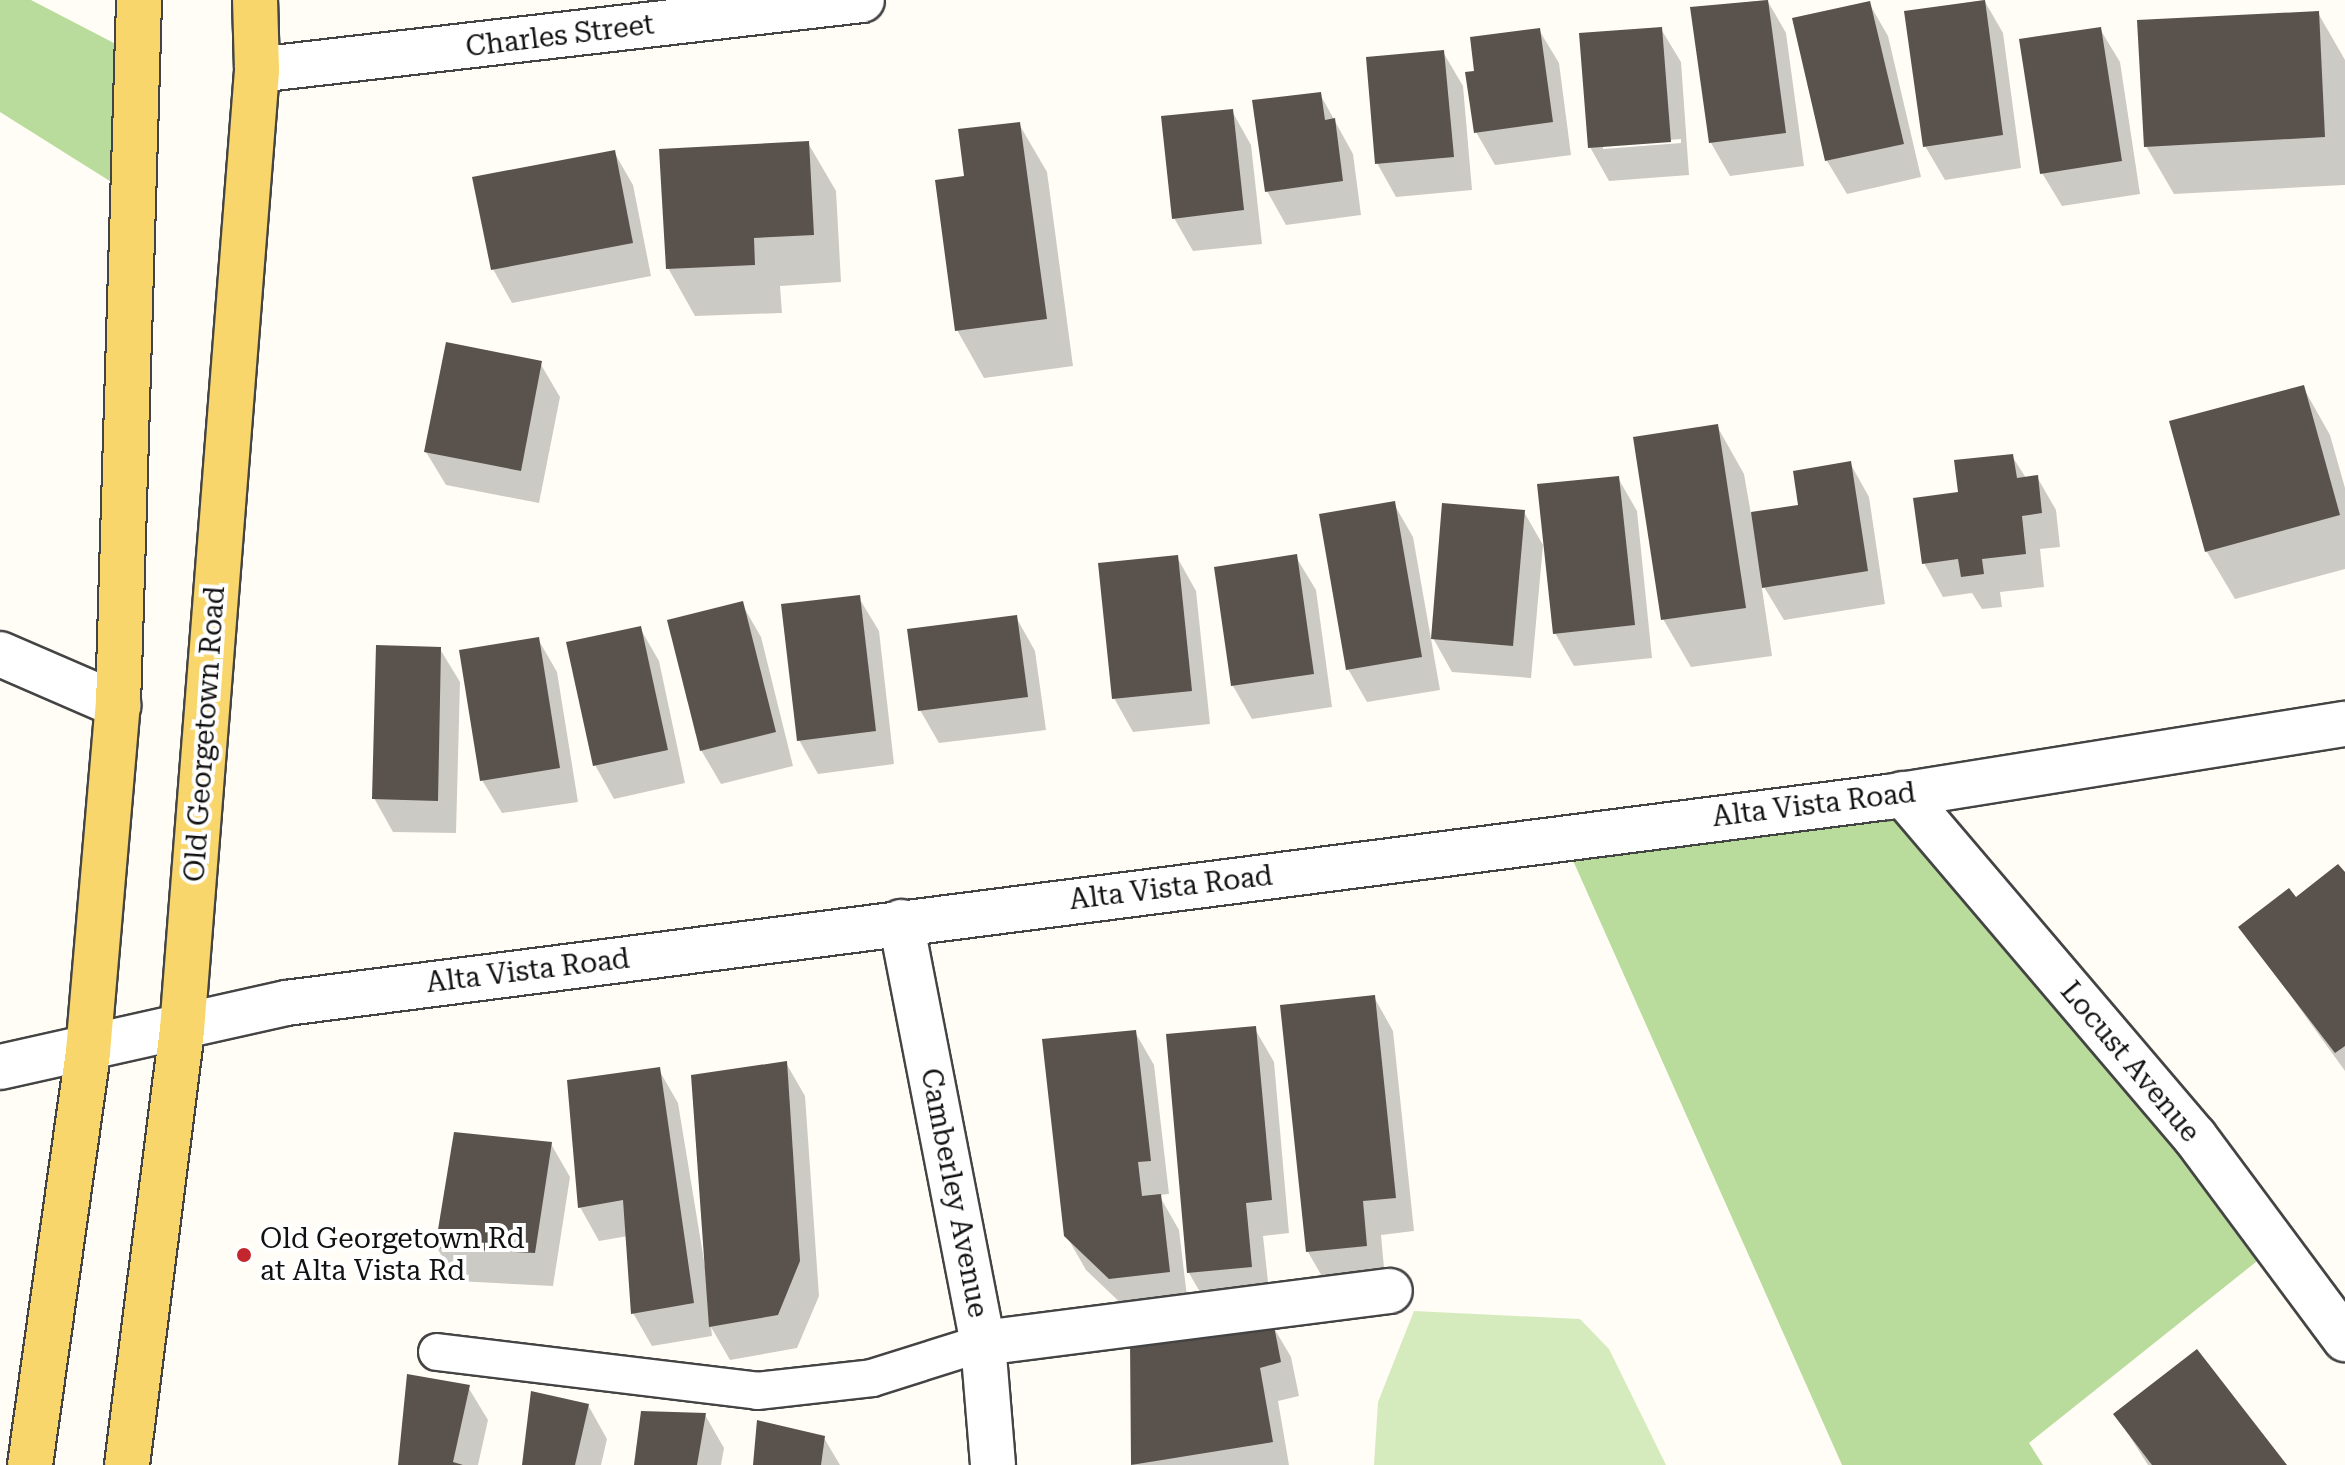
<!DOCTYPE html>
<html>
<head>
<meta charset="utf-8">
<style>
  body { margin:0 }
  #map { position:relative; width:2345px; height:1465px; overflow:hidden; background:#fffdf5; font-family:"Roboto Serif",serif }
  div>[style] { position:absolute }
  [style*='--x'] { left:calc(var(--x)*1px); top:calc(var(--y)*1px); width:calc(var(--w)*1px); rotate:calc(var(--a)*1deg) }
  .green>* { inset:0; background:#d5ebbd }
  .forest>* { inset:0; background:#b9dc9c }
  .shadow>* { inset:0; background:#0003 }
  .building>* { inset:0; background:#5a524d }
  .roads { filter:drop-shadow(2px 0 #444) drop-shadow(-2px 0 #444) drop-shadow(0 2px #444) drop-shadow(0 -2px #444) }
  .lane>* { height:36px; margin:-18px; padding:0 18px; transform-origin:18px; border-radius:18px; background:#fff }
  .street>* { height:44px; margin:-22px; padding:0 22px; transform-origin:22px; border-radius:22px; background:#fff }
  .primary>* { height:44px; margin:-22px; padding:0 22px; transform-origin:22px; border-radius:22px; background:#f9d66b }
  .dots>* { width:22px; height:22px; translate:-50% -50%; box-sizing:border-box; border:4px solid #fff; border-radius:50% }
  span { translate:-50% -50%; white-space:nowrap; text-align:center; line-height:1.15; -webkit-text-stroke:8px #fff; paint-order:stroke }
  .street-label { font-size:28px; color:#111 }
  .poi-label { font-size:28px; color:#111 }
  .left { translate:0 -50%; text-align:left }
</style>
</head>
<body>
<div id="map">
  <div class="green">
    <div style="clip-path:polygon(1414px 1311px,1580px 1319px,1609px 1349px,1666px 1465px,1374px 1465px,1378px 1402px)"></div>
  </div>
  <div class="forest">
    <div style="clip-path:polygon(0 0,31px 0,137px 55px,132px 195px,0 112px)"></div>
    <div style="clip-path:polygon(1888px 797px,2276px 1246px,2029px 1443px,2043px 1465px,1842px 1465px,1563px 838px)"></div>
  </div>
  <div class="shadow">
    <div style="clip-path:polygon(1767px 0,1786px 33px,1804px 166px,1730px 176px,1711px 143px,1692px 8px)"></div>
    <div style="clip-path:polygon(1984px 0,2003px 33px,2021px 168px,1945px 180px,1925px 146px,1907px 12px)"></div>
    <div style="clip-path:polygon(1869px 3px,1888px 36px,1921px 177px,1847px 194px,1827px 161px,1795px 20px)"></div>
    <div style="clip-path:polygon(2318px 13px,2345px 60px,2345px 185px,2174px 194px,2146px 146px)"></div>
    <div style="clip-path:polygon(evenodd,1661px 29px,1681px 62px,1689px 175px,1609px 181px,1590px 147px,1661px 29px,1681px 139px,1681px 143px,1603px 149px,1603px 145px,1681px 139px)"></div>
    <div style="clip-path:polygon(2100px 29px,2120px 62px,2140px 194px,2062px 206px,2042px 173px)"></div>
    <div style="clip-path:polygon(1539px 30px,1559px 63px,1571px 155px,1495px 165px,1476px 132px,1476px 73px)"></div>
    <div style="clip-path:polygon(1443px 52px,1463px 86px,1472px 190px,1396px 197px,1377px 163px)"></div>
    <div style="clip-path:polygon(1320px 94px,1353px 154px,1361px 215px,1286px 225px,1267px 191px)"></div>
    <div style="clip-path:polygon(1232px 111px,1251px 145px,1262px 244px,1193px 251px,1174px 218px)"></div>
    <div style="clip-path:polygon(1019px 124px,1047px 172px,1073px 366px,984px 378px,957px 330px,967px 178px)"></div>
    <div style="clip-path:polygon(808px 143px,836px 191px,841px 282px,780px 286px,782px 313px,695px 316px,668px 268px)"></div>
    <div style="clip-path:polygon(614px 152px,633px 185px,651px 276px,512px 303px,493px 269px)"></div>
    <div style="clip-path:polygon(540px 363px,560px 397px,539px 503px,446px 485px,426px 452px)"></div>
    <div style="clip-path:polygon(2303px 387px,2330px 435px,2345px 488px,2345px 569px,2235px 599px,2207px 552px,2171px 423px)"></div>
    <div style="clip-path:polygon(1717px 426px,1744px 474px,1751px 514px,1800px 507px,1850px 463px,1869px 497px,1885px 604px,1784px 620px,1761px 582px,1772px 656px,1691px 667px,1663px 619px)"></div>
    <div style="clip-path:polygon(2012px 456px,2026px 478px,2037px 477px,2056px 510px,2060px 547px,2040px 549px,2044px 587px,2000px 592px,2002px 607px,1982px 609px,1972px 593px,1943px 597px,1924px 563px,1960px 494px)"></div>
    <div style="clip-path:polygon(1618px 478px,1637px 511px,1652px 658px,1574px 666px,1555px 633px)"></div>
    <div style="clip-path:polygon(1394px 504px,1413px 537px,1440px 690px,1367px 702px,1348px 669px)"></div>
    <div style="clip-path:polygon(1524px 512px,1543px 545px,1531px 678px,1452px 672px,1433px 638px)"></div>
    <div style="clip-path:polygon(1177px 557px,1196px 591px,1210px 724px,1133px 732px,1114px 698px)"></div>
    <div style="clip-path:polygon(1296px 557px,1316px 590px,1332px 707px,1252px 719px,1233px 686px,1217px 568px)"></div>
    <div style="clip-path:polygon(859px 598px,879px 631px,894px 764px,818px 774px,799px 740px)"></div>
    <div style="clip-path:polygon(742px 604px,761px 637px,793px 766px,721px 784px,701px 750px)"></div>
    <div style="clip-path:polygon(1016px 617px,1035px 651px,1046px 730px,939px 743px,920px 710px)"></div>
    <div style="clip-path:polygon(640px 628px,659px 661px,685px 783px,614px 799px,595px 765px)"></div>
    <div style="clip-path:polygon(538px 639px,557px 672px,578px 802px,502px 813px,482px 780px)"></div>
    <div style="clip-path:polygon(440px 649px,460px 682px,456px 833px,393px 832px,374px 798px)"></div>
    <div style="clip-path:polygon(2345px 876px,2345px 1071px,2241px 927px)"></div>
    <div style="clip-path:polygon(1374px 997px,1393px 1031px,1414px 1231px,1381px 1235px,1385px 1279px,1327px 1285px,1308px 1252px)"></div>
    <div style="clip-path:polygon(1255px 1029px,1274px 1062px,1289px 1233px,1263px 1236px,1270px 1300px,1208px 1306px,1189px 1273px)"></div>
    <div style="clip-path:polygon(1135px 1032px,1154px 1065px,1169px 1194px,1159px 1195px,1179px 1230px,1188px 1305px,1130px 1312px,1086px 1270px,1066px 1235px)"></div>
    <div style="clip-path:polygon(786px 1063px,805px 1096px,819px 1296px,797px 1348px,730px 1360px,711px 1327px,712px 1336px,652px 1346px,633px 1313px,628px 1236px,599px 1241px,580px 1207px,659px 1070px,678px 1103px,708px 1285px)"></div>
    <div style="clip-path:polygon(551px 1144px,570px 1177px,553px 1286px,457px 1281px,437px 1248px)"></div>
    <div style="clip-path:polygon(1271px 1323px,1291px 1357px,1299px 1396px,1278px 1401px,1289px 1465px,1133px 1465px,1132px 1342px)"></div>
    <div style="clip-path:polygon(468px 1387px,488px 1420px,478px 1465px,400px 1465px)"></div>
    <div style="clip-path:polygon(588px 1405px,607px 1439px,601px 1465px,524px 1465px)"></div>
    <div style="clip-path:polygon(705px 1415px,724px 1448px,721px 1465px,636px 1465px)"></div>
    <div style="clip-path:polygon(2116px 1415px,2284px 1465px,2148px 1465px)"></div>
    <div style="clip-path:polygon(824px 1438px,840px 1465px,755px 1465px)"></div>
  </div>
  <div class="building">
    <div style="clip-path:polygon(1768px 0,1786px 133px,1709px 143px,1690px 7px)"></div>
    <div style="clip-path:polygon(1985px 0,2003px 135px,1923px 147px,1904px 11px)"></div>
    <div style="clip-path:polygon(1870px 1px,1904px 144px,1825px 161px,1792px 18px)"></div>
    <div style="clip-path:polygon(2319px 11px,2325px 137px,2144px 147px,2137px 20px)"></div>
    <div style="clip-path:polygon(1662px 27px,1671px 142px,1588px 148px,1579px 33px)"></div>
    <div style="clip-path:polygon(2101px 27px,2122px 161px,2040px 174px,2019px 39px)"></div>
    <div style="clip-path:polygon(1540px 28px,1553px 122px,1474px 133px,1465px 72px,1474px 71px,1470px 37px)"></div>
    <div style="clip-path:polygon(1444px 50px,1454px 157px,1375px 164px,1366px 57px)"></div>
    <div style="clip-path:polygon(1321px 92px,1325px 120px,1335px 118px,1343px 181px,1265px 192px,1252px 100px)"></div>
    <div style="clip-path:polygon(1233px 109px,1244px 210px,1172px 219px,1161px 116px)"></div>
    <div style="clip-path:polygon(1020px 122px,1047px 319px,955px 331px,935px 180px,964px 176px,958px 129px)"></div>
    <div style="clip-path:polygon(809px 141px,814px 235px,754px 238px,755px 265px,666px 269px,659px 149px)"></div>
    <div style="clip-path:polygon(615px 150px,633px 243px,491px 270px,472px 177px)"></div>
    <div style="clip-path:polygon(446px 342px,542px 361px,521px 471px,424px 452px)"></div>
    <div style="clip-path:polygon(2304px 385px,2340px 515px,2205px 552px,2169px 421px)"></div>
    <div style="clip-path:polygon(1718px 424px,1746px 608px,1661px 620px,1633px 437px)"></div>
    <div style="clip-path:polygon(2013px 454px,2017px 478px,2038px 475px,2042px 513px,2022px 516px,2026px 554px,1982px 559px,1984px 574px,1961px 577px,1958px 559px,1922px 564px,1913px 498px,1958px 492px,1954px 460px)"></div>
    <div style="clip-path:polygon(1851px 461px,1868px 571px,1762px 588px,1751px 512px,1798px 505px,1793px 471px)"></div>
    <div style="clip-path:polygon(1619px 476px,1635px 625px,1553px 634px,1537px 484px)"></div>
    <div style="clip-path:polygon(1395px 501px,1422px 657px,1346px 670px,1319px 514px)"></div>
    <div style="clip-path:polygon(1442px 503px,1525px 510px,1513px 646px,1431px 639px)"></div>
    <div style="clip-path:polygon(1297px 554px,1314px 674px,1231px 686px,1214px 567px)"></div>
    <div style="clip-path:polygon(1178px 555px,1192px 691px,1112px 699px,1098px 563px)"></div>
    <div style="clip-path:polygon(860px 595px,876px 731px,797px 741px,781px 604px)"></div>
    <div style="clip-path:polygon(743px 601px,776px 732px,700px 751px,667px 620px)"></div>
    <div style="clip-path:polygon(1017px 615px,1028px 697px,918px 711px,907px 629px)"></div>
    <div style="clip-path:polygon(641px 626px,668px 750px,593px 766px,566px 642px)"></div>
    <div style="clip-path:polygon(539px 637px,560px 768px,480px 781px,459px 650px)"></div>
    <div style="clip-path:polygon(376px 645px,441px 647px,438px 801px,372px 799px)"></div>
    <div style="clip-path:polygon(2338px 864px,2345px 872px,2345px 1046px,2335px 1053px,2238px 927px,2289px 888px,2296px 897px)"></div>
    <div style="clip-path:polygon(1375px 995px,1396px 1198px,1363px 1201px,1367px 1246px,1306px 1252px,1280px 1005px)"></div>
    <div style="clip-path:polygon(1256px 1026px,1272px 1200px,1246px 1203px,1252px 1267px,1187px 1273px,1166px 1034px)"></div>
    <div style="clip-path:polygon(1136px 1030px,1151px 1161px,1138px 1162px,1142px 1196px,1161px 1194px,1170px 1272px,1109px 1279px,1064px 1236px,1042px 1039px)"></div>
    <div style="clip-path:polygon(787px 1061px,800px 1261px,778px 1315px,709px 1327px,691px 1075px)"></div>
    <div style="clip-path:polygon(660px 1067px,694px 1303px,631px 1314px,623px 1200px,578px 1208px,567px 1080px)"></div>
    <div style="clip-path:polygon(454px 1132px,552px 1142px,535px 1253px,435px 1248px)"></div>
    <div style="clip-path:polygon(1273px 1321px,1281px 1362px,1260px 1368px,1273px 1442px,1131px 1465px,1130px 1340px)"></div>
    <div style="clip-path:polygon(2197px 1349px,2287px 1465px,2152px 1465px,2113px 1414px)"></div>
    <div style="clip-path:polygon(407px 1374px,470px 1385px,453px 1462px,463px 1465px,398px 1465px)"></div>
    <div style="clip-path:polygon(531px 1391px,589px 1404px,575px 1465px,522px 1465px)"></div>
    <div style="clip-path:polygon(641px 1411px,706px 1413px,697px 1465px,634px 1465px)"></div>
    <div style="clip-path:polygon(757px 1420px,825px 1436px,821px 1465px,753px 1465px)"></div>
  </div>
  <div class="roads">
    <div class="lane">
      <div style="--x:437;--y:1352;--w:322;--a:6.9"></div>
      <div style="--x:757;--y:1391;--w:116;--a:-6.4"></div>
      <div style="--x:872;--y:1378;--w:116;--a:-17.5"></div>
    </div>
    <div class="street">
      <div style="--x:257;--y:70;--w:609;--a:-6.6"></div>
      <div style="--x:0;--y:654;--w:129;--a:23.4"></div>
      <div style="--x:1903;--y:794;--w:450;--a:49.6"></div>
      <div style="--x:2195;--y:1137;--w:252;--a:53.4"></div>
      <div style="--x:901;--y:922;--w:429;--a:79"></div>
      <div style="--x:983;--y:1343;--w:122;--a:85.3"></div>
      <div style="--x:0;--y:1067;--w:293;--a:-12.6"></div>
      <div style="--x:286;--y:1003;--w:1615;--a:-7.33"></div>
      <div style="--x:1888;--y:797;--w:463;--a:-9.1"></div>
      <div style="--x:983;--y:1343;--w:410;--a:-7.3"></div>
    </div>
    <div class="primary">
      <div style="--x:30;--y:1465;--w:417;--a:-82"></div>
      <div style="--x:88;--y:1052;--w:348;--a:-85.1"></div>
      <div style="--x:118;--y:705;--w:705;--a:-88.29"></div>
      <div style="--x:127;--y:1465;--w:438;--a:-82.8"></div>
      <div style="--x:182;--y:1030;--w:963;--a:-85.53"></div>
      <div style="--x:257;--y:70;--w:70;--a:-91.6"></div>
    </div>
  </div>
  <div class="dots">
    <div style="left:244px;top:1255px;background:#c4262e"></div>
  </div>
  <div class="street-label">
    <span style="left:560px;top:36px;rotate:-7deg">Charles Street</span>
    <span style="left:205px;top:734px;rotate:-86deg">Old Georgetown Road</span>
    <span style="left:1814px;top:805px;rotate:-7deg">Alta Vista Road</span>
    <span style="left:1171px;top:888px;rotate:-7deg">Alta Vista Road</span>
    <span style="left:528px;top:971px;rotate:-7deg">Alta Vista Road</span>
    <span style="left:2130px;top:1062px;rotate:50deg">Locust Avenue</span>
    <span style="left:954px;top:1193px;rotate:79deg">Camberley Avenue</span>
  </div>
  <div class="poi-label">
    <span class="left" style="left:260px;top:1255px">Old Georgetown Rd<br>at Alta Vista Rd</span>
  </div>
</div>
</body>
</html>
